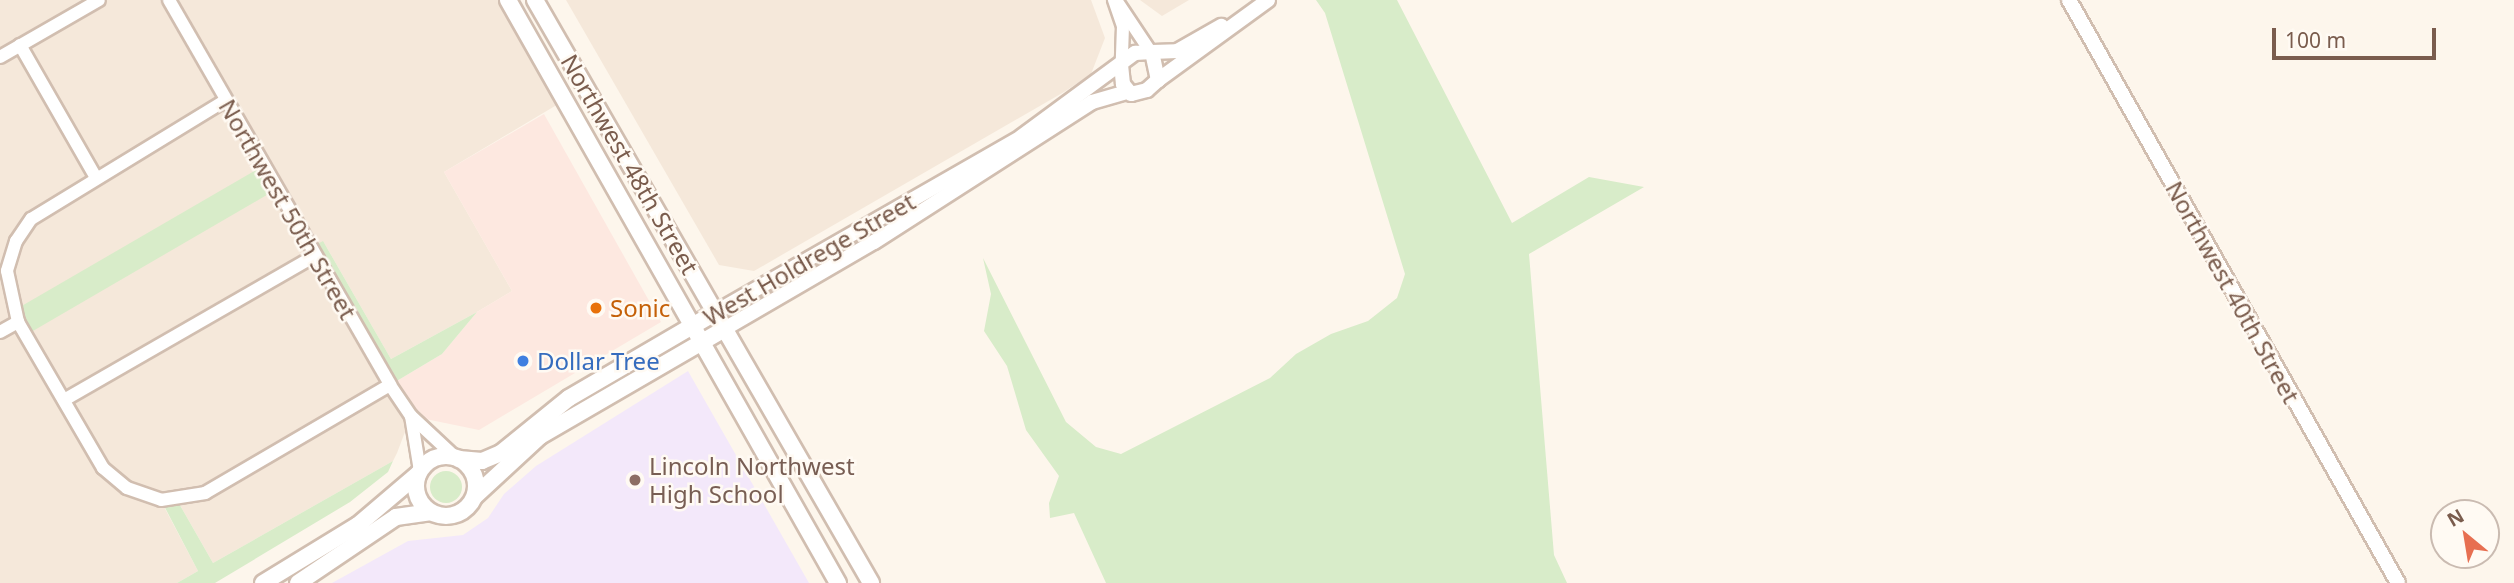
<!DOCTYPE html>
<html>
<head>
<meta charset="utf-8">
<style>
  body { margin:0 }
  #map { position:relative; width:2514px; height:583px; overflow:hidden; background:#fdf6ec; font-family:"Noto Sans",sans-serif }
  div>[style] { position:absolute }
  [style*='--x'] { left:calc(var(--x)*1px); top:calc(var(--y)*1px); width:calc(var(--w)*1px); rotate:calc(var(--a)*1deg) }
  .residential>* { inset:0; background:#f5e8da }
  .commercial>* { inset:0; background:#fde8e0 }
  .education>* { inset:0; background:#f3e8fa }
  .green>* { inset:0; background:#d8ecc9 }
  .round { border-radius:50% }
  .roads { filter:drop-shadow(2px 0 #d1beb0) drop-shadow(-2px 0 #d1beb0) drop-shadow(0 2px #d1beb0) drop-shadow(0 -2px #d1beb0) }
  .minor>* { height:12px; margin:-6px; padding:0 6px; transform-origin:6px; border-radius:6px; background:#fff }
  .tertiary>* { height:14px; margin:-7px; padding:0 7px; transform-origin:7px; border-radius:7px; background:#fff }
  .secondary>* { height:16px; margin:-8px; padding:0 8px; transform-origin:8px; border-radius:8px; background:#fff }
  .secondary>.ring { margin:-8px; padding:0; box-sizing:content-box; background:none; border:16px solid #fff; border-radius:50% }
  .dots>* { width:19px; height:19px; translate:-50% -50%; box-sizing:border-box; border:4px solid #fffaf3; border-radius:50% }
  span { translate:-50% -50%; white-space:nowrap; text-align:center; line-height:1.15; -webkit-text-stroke:5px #fffaf3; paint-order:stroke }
  .street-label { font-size:24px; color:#7a5c4d }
  .food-label { font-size:24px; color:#c56008 }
  .left { translate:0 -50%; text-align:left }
  .shop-label { font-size:24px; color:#366cbe }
  .education-label { font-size:24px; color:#785e54 }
  .north { position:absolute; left:2430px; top:499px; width:70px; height:70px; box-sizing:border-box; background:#fffaf3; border:2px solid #cabbb1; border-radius:50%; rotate:330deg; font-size:19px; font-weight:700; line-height:28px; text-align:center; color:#7a5c4d }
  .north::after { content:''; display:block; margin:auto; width:24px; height:32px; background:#e76f51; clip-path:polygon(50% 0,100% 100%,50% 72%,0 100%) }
  .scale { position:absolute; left:2272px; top:28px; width:164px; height:32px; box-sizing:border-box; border:4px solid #7a5c4d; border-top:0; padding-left:9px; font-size:21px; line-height:24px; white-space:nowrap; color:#7a5c4d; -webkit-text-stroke:5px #fffaf3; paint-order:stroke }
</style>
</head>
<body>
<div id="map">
  <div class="residential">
    <div style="clip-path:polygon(0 0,508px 0,565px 100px,444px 172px,512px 291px,477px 312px,391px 359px,323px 241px,411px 416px,397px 453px,393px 461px,213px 563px,177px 500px,161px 501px,198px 571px,177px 583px,0 583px)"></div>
    <div style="clip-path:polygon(566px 0,1091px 0,1105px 38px,1091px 74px,1064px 92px,754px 271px,719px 265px)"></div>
    <div style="clip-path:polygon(1140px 0,1189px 0,1162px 16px)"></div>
  </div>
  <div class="commercial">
    <div style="clip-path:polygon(544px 114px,661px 322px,479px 430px,411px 416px,390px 385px,442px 354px,477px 312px,512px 291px,444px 172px)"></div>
  </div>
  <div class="education">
    <div style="clip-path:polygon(688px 371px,809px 583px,332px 583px,408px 541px,463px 535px,488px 518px,504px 494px,536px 466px)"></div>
  </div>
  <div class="green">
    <div style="clip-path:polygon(1316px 0,1397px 0,1512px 223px,1589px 177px,1644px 187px,1529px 254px,1554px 555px,1567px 583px,1106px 583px,1074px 513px,1050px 518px,1049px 503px,1059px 476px,1026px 430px,1007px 366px,984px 331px,991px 294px,983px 258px,1066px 422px,1096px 447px,1121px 454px,1270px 378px,1296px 354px,1331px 334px,1368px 321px,1397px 298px,1405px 274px,1325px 13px)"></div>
    <div style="clip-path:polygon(263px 166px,277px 189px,26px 335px,13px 311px)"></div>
    <div style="clip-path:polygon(323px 241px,391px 359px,477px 312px,442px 354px,390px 385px,310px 248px)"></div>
    <div style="clip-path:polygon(393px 461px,388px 472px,350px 502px,215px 583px,177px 583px,198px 571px,161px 500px,177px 500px,213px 563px)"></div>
    <div class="round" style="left:430px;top:471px;width:32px;height:32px"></div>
  </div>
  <div class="roads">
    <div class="minor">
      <div style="--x:169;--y:0;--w:444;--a:60.1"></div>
      <div style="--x:390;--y:385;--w:37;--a:56"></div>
      <div style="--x:411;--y:416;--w:60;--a:43"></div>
      <div style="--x:1114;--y:0;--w:28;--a:71"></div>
      <div style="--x:1123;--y:26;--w:36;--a:92"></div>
      <div style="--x:1116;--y:0;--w:61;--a:56.3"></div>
      <div style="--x:20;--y:45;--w:151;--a:60.2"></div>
      <div style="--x:0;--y:57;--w:114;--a:-29.9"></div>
      <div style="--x:226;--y:100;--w:228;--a:148.6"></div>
      <div style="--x:31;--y:219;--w:27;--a:124"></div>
      <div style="--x:16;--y:241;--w:31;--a:107"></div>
      <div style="--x:7;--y:271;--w:52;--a:77.8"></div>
      <div style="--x:18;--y:322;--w:169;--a:59.8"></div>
      <div style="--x:103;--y:468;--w:31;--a:40"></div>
      <div style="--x:127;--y:488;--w:36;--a:19"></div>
      <div style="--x:161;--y:500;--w:45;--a:-9"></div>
      <div style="--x:205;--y:493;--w:214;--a:-30.3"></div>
      <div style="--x:0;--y:332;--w:21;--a:-29"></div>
      <div style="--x:64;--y:400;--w:289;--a:-29.9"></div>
      <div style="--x:411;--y:416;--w:56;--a:80.7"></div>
    </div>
    <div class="tertiary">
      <div style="--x:2069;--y:0;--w:669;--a:60.56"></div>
      <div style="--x:1152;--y:52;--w:25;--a:-2"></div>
      <div style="--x:1177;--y:51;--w:51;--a:-29.6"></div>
      <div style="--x:1158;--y:80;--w:136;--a:-36"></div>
      <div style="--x:716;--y:312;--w:352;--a:-29.8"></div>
      <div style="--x:1021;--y:137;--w:142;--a:-36.4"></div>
      <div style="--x:1135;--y:53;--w:17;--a:-3"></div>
      <div style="--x:1152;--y:52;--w:29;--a:78"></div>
      <div style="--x:1158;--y:80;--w:15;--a:138"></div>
      <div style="--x:1147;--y:90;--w:16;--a:166"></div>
      <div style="--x:1131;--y:94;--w:13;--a:-129"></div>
      <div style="--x:1123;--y:84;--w:18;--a:-96"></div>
      <div style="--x:726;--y:328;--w:171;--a:-30.2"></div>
      <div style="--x:874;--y:242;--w:259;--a:-32.7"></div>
      <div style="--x:1092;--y:102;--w:37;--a:-16"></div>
    </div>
    <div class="secondary">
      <div style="--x:508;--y:0;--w:670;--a:60.49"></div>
      <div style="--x:535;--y:0;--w:673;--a:60.04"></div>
      <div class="ring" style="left:416px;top:456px;width:44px;height:44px"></div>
      <div style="--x:459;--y:459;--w:23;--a:5"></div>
      <div style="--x:482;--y:461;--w:21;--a:-23"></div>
      <div style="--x:501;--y:453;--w:87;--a:-39"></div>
      <div style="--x:569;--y:398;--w:170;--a:-30.3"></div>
      <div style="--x:475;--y:496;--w:88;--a:-42.7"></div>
      <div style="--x:540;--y:436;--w:215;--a:-30.1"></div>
      <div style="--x:263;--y:583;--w:111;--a:-31.4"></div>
      <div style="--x:358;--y:525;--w:79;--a:-40.4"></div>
      <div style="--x:298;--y:583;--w:118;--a:-34"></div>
      <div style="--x:396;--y:517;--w:34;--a:-8"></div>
    </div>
  </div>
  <div class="dots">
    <div style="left:596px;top:308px;background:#e8710a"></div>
    <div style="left:523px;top:361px;background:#3f7fe0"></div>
    <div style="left:635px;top:480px;background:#8d6e63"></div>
  </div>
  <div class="street-label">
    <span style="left:630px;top:164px;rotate:60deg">Northwest 48th Street</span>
    <span style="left:288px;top:209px;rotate:60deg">Northwest 50th Street</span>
    <span style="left:809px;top:259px;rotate:-30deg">West Holdrege Street</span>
    <span style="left:2233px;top:292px;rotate:61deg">Northwest 40th Street</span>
  </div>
  <div class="food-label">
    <span class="left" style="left:610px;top:308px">Sonic</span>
  </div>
  <div class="shop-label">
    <span class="left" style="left:537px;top:361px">Dollar Tree</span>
  </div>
  <div class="education-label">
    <span class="left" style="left:649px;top:480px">Lincoln Northwest<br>High School</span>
  </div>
  <div class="north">N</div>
  <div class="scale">100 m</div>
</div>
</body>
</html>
